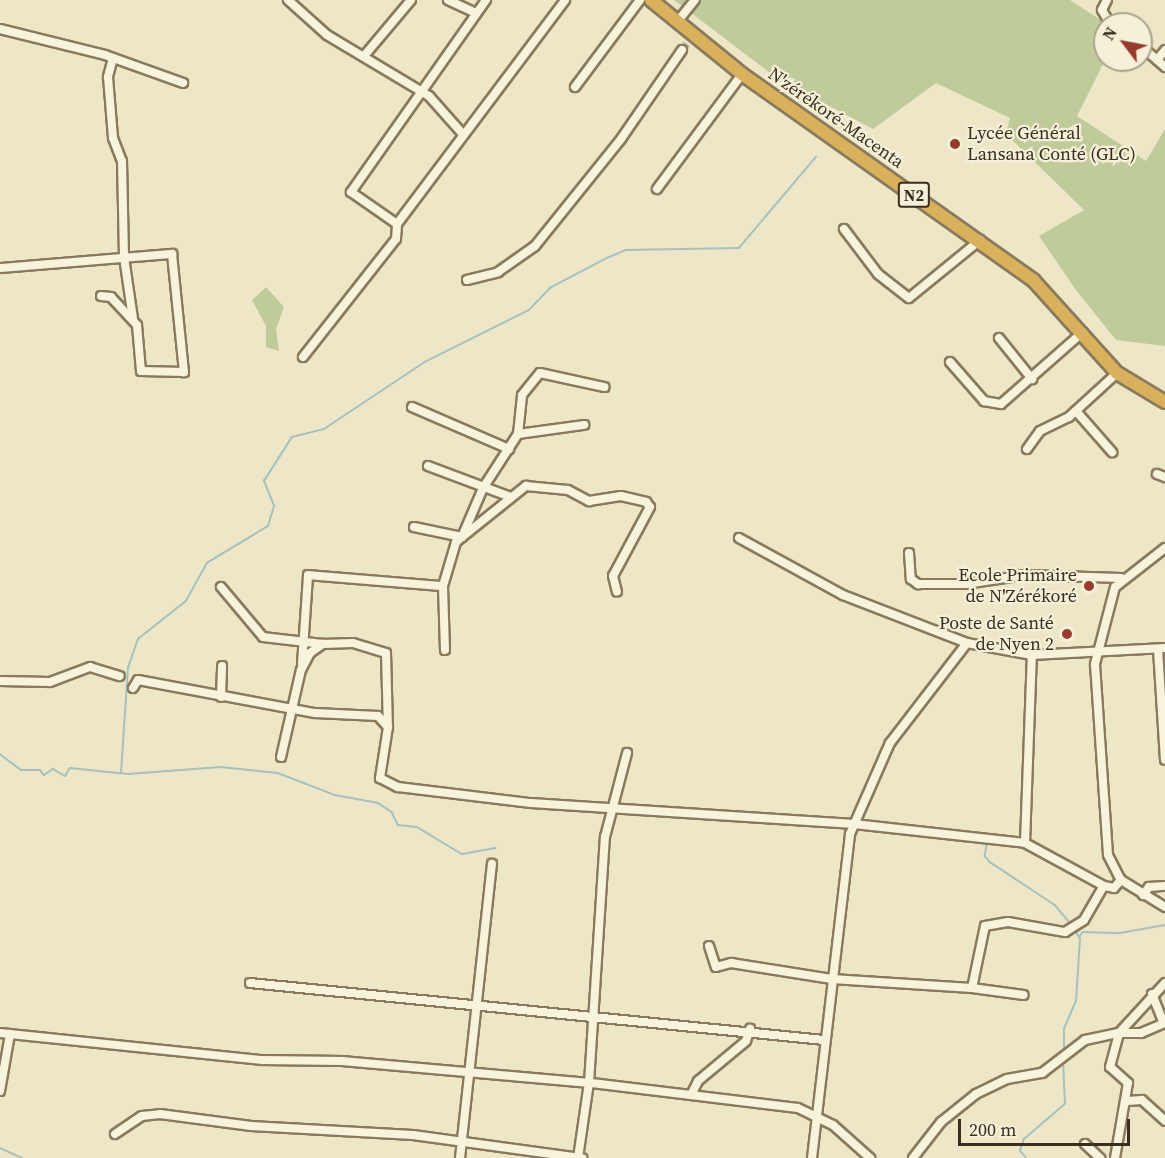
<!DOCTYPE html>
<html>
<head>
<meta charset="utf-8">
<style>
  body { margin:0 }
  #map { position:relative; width:1165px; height:1158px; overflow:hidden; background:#ede7c7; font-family:"Source Serif 4",serif }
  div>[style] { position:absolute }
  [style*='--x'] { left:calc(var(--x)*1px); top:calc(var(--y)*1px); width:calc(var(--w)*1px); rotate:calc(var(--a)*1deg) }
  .green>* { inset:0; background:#c0cb9b }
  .stream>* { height:1.5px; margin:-0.75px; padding:0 0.75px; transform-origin:0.75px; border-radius:0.75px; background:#a8c1bd }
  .minor-tunnel>* { height:8px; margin-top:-4px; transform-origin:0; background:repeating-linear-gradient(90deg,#c9c2a6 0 8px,transparent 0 12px) }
  .roads { filter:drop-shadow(2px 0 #897a5d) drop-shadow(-2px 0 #897a5d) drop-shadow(0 2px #897a5d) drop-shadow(0 -2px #897a5d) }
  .minor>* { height:8px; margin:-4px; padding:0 4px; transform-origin:4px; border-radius:4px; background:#f8f3db }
  .highway>* { height:12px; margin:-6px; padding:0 6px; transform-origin:6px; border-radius:6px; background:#d9b15c }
  .dots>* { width:16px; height:16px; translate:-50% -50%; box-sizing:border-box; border:3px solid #f5f0d7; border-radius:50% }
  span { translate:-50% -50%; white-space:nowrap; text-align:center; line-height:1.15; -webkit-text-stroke:4.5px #f5f0d7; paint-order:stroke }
  .shield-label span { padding:2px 4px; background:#f5f0d7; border:2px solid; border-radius:4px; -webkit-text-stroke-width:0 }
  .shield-label { font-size:16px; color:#392f20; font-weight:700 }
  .street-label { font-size:18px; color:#392f20 }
  .poi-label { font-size:18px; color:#392f20 }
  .left { translate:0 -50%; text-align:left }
  .right { translate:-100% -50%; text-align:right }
  .north { position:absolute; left:1093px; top:12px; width:60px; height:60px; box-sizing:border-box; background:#f5f0d7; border:2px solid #aaa38e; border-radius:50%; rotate:302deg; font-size:16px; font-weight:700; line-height:24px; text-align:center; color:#392f20 }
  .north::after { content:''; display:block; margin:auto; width:21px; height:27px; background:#963b2f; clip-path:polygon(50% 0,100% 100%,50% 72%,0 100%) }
  .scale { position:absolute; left:958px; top:1119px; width:172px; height:27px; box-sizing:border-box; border:3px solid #392f20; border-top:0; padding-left:8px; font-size:18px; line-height:21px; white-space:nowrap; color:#392f20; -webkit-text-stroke:4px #f5f0d7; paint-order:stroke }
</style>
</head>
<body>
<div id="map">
  <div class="green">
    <div style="clip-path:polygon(674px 0,1070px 0,1107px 24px,1105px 60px,1077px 116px,1146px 161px,1165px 129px,1165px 346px,1116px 340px,1076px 290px,1039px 236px,1084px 210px,1006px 134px,1010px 118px,936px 83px,873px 129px,778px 79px)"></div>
    <div style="clip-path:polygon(266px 287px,284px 307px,276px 329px,279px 351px,266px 347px,266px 326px,252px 300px)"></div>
  </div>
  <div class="stream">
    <div style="--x:0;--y:754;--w:26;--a:37"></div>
    <div style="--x:21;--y:770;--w:19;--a:0"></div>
    <div style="--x:40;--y:770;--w:6;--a:51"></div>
    <div style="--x:44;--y:775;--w:11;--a:-34"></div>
    <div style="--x:53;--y:769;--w:14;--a:30"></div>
    <div style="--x:65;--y:776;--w:9;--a:-58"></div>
    <div style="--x:70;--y:768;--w:58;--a:5.9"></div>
    <div style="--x:128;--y:774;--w:93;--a:-4.3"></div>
    <div style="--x:221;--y:767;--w:57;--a:6"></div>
    <div style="--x:278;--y:773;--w:61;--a:21.1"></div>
    <div style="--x:335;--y:795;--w:44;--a:10.5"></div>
    <div style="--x:378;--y:803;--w:17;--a:33"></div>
    <div style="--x:392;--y:812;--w:14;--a:65"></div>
    <div style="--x:398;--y:825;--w:19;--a:6"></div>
    <div style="--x:417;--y:827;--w:52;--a:31"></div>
    <div style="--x:462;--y:854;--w:34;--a:-10"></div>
    <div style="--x:121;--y:773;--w:105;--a:-86.2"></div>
    <div style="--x:128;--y:668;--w:31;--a:-71"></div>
    <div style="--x:138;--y:639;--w:61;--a:-38.4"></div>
    <div style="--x:186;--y:601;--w:43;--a:-61.1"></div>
    <div style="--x:207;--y:563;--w:71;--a:-31.2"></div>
    <div style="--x:268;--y:526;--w:21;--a:-73"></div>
    <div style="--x:274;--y:506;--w:27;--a:-112"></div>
    <div style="--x:264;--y:481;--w:52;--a:-57.5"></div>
    <div style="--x:292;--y:437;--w:33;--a:-14"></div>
    <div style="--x:324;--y:429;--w:121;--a:-33.6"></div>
    <div style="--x:425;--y:362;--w:116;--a:-26.6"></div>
    <div style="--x:529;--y:310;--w:30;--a:-46"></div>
    <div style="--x:550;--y:288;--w:64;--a:-27.8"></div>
    <div style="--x:607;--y:258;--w:21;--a:-23"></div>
    <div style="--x:626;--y:250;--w:113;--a:-1"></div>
    <div style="--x:739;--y:248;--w:119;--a:-49.8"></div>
    <div style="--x:988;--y:841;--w:15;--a:101"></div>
    <div style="--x:985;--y:856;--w:8;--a:50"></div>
    <div style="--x:990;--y:862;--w:78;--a:33.5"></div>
    <div style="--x:1055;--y:905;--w:25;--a:50"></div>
    <div style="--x:1079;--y:937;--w:6;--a:-51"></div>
    <div style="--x:1083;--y:932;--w:37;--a:2"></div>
    <div style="--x:1120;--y:933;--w:46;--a:-10.1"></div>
    <div style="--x:1064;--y:1051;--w:22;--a:-90"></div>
    <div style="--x:1064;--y:1029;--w:30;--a:-67"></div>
    <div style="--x:1076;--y:1001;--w:62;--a:-86.3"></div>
    <div style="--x:1080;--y:939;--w:9;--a:-122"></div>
    <div style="--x:0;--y:1148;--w:24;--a:24"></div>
    <div style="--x:1026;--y:1158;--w:9;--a:-131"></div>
    <div style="--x:1020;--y:1151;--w:13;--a:-72"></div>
    <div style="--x:1024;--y:1139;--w:54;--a:-40.5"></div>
    <div style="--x:1065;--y:1104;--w:42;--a:-92.7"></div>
  </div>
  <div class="minor-tunnel">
    <div style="--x:682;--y:50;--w:11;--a:-52"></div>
  </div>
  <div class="roads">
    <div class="minor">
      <div style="--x:288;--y:0;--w:52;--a:41.9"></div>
      <div style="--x:327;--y:35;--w:119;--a:30.9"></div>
      <div style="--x:429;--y:96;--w:48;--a:48.4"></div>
      <div style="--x:448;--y:0;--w:31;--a:25"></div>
      <div style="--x:486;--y:0;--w:235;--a:125.1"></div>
      <div style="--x:351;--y:192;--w:56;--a:34.8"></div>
      <div style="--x:397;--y:224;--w:280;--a:-53.1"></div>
      <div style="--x:1107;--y:0;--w:11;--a:117"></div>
      <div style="--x:1102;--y:10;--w:16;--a:60"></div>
      <div style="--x:677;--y:22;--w:28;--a:-51"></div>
      <div style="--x:0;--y:29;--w:108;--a:13.9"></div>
      <div style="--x:105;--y:55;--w:83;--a:19.7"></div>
      <div style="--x:1141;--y:46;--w:32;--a:41"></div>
      <div style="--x:364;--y:56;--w:73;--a:-50"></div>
      <div style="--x:113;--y:58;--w:20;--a:105"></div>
      <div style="--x:108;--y:77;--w:61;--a:85.3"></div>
      <div style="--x:113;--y:138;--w:25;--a:69"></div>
      <div style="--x:122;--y:161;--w:96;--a:88.8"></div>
      <div style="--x:124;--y:257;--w:63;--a:81.7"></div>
      <div style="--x:1157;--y:60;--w:13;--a:-51"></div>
      <div style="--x:575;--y:87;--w:109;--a:-53.2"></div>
      <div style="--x:657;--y:189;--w:143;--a:-53.5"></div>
      <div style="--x:844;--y:229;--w:56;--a:52.9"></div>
      <div style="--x:878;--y:274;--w:39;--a:38"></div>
      <div style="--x:909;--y:298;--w:92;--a:-39.2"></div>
      <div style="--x:0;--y:268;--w:173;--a:-4.7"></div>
      <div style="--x:172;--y:254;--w:119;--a:84.2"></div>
      <div style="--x:184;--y:372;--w:43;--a:-178.7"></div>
      <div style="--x:141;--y:371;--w:46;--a:-95"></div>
      <div style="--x:137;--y:325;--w:38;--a:-133"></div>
      <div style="--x:111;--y:297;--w:10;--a:-174"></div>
      <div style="--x:467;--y:280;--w:32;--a:-14"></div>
      <div style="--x:498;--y:272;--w:45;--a:-35.1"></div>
      <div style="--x:535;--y:246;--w:137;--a:-51.2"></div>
      <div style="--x:621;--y:139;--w:108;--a:-55.6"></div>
      <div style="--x:999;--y:338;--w:53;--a:51.2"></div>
      <div style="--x:303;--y:357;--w:150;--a:-51.8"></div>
      <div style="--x:396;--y:239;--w:15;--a:-86"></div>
      <div style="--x:950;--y:362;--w:52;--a:48.9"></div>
      <div style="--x:984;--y:401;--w:17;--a:10"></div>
      <div style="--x:1001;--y:404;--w:109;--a:-41.3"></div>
      <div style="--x:412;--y:407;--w:106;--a:23.4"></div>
      <div style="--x:1076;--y:411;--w:55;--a:48.7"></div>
      <div style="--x:518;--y:434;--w:39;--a:-84"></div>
      <div style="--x:522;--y:395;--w:28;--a:-51"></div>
      <div style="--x:540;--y:373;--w:66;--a:12.3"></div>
      <div style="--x:1027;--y:449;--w:22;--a:-54"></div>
      <div style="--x:1040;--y:431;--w:32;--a:-26"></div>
      <div style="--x:1069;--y:417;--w:65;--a:-42.5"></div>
      <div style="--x:428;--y:466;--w:89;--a:20.5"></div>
      <div style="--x:1157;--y:474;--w:9;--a:21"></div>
      <div style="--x:414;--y:527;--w:49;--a:11.8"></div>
      <div style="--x:462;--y:537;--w:53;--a:-66.8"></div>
      <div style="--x:483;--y:488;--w:64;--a:-57.1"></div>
      <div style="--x:518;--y:434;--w:67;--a:-7.8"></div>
      <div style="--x:739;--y:538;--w:119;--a:28.7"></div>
      <div style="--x:843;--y:595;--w:133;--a:21.2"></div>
      <div style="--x:967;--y:643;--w:66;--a:10.5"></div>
      <div style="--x:1032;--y:655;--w:133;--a:-3"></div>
      <div style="--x:1165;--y:548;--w:63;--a:142"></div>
      <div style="--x:1115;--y:587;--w:80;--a:104.6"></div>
      <div style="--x:1095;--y:664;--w:191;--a:86.1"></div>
      <div style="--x:1108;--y:855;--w:28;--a:63"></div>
      <div style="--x:1121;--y:880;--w:52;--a:31.5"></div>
      <div style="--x:909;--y:553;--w:26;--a:86"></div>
      <div style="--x:911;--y:579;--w:9;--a:36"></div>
      <div style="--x:918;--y:584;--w:47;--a:0"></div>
      <div style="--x:965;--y:584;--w:61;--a:-8.5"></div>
      <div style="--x:1025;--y:575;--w:96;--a:1.8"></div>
      <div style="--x:221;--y:587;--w:65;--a:50"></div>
      <div style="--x:263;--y:637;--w:60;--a:6.7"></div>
      <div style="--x:1158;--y:649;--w:111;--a:86.4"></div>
      <div style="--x:445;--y:650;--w:64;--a:-91.8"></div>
      <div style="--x:443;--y:586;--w:46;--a:-73.5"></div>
      <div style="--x:456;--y:542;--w:90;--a:-38.7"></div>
      <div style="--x:526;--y:486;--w:42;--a:5.4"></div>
      <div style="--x:568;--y:490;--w:24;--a:28"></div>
      <div style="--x:589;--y:501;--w:32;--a:-9"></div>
      <div style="--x:621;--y:496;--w:26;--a:13"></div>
      <div style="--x:646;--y:502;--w:6;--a:51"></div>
      <div style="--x:650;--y:507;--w:78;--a:118.2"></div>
      <div style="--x:613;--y:576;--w:16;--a:76"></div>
      <div style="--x:302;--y:664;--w:89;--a:-86.1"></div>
      <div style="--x:308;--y:575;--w:135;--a:4.7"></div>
      <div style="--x:0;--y:681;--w:50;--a:1.1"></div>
      <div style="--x:50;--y:682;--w:43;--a:-20.6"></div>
      <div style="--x:90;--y:667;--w:31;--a:17"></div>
      <div style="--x:133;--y:688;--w:9;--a:-58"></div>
      <div style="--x:138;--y:680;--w:180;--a:10.6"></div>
      <div style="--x:315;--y:713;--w:63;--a:2.7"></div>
      <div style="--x:378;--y:716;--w:15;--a:48"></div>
      <div style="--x:388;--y:727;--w:52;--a:98.9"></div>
      <div style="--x:380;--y:778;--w:20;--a:27"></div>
      <div style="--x:398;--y:787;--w:134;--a:6.9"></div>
      <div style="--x:531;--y:803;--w:324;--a:3.7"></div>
      <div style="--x:854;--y:824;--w:172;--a:6.3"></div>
      <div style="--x:1025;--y:843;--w:90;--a:28.6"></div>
      <div style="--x:1104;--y:886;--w:10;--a:11"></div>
      <div style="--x:1114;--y:888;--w:11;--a:-49"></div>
      <div style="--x:221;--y:697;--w:31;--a:-88"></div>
      <div style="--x:281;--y:757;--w:89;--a:-77.1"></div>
      <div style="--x:301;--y:670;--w:19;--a:-62"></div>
      <div style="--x:310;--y:653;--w:16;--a:-35"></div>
      <div style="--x:323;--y:644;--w:30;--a:-2"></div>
      <div style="--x:353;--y:643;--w:34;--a:17"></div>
      <div style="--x:386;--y:653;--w:74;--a:88.5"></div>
      <div style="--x:1025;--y:843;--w:188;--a:-87.9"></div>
      <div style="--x:1143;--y:895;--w:10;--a:-53"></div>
      <div style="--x:1149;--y:887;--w:16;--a:-4"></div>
      <div style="--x:709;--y:946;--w:22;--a:72"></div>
      <div style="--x:716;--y:967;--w:16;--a:-15"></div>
      <div style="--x:731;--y:963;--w:102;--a:9"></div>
      <div style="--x:832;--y:979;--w:140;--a:3.7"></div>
      <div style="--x:972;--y:988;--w:63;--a:-78.2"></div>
      <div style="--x:985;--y:926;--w:23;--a:-10"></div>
      <div style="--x:1008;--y:922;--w:58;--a:10"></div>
      <div style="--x:1065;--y:932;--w:22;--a:-32"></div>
      <div style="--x:1084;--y:920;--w:39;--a:-60"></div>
      <div style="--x:250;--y:983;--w:577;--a:5.67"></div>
      <div style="--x:972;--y:988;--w:52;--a:7.7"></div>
      <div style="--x:1152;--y:994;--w:31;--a:68"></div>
      <div style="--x:0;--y:1033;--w:264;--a:5.9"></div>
      <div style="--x:263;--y:1060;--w:80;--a:0.7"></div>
      <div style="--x:343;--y:1061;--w:258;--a:5.1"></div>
      <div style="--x:600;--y:1084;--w:199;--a:6.9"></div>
      <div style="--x:798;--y:1108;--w:39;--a:26"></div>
      <div style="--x:833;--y:1125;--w:50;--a:41.7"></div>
      <div style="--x:0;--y:1091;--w:58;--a:-80"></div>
      <div style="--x:692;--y:1093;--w:13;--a:-63"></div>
      <div style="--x:698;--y:1081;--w:62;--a:-39.8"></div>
      <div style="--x:746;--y:1041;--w:13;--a:-72"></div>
      <div style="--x:1127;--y:1101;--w:15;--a:-4"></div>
      <div style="--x:1142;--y:1100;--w:31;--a:42"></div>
      <div style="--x:115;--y:1134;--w:32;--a:-34"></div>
      <div style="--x:142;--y:1116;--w:18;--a:-6"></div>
      <div style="--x:160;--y:1114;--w:92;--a:7.5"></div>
      <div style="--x:251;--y:1126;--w:162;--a:3.2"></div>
      <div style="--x:413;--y:1135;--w:171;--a:7.8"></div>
      <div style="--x:1085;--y:1144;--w:21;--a:43"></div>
      <div style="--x:460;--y:1158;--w:296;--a:-83.8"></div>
      <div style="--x:578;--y:1158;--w:76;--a:-81.7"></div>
      <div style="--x:589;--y:1083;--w:247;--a:-86.3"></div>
      <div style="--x:605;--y:837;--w:87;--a:-75.3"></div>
      <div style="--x:812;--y:1158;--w:326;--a:-83.3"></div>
      <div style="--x:850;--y:834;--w:99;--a:-66.3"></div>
      <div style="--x:890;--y:743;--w:126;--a:-52.4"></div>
      <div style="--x:913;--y:1158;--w:46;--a:-52.1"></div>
      <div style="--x:941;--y:1122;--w:45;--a:-38.7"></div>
      <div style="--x:976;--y:1094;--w:34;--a:-26"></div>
      <div style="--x:1007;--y:1079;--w:36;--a:-10"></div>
      <div style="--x:1042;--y:1073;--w:54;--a:-37.5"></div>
      <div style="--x:1085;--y:1040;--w:35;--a:-12"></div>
      <div style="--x:1119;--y:1033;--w:68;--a:-47.4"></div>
      <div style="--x:1115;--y:1158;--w:76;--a:-80.2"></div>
      <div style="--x:1128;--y:1083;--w:24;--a:-138"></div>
      <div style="--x:1110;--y:1067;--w:35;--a:-75"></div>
      <div style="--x:1119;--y:1033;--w:22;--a:0"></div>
      <div style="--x:1141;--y:1033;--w:26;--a:-23"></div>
    </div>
    <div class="highway">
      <div style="--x:651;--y:0;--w:117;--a:39.1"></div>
      <div style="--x:742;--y:74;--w:357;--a:35.3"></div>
      <div style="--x:1033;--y:280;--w:125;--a:47.9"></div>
      <div style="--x:1117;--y:373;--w:56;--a:31.1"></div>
    </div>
  </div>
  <div class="dots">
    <div style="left:955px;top:144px;background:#963b2f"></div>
    <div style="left:1089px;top:586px;background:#963b2f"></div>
    <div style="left:1067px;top:634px;background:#963b2f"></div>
  </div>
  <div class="shield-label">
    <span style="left:914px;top:195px">N2</span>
  </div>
  <div class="street-label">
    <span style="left:836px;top:118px;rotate:35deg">N'zérékoré-Macenta</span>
  </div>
  <div class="poi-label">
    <span class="left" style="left:967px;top:144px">Lycée Général<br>Lansana Conté (GLC)</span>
    <span class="right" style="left:1077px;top:586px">Ecole Primaire<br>de N'Zérékoré</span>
    <span class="right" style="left:1054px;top:634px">Poste de Santé<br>de Nyen 2</span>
  </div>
  <div class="north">N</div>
  <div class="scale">200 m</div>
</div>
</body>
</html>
